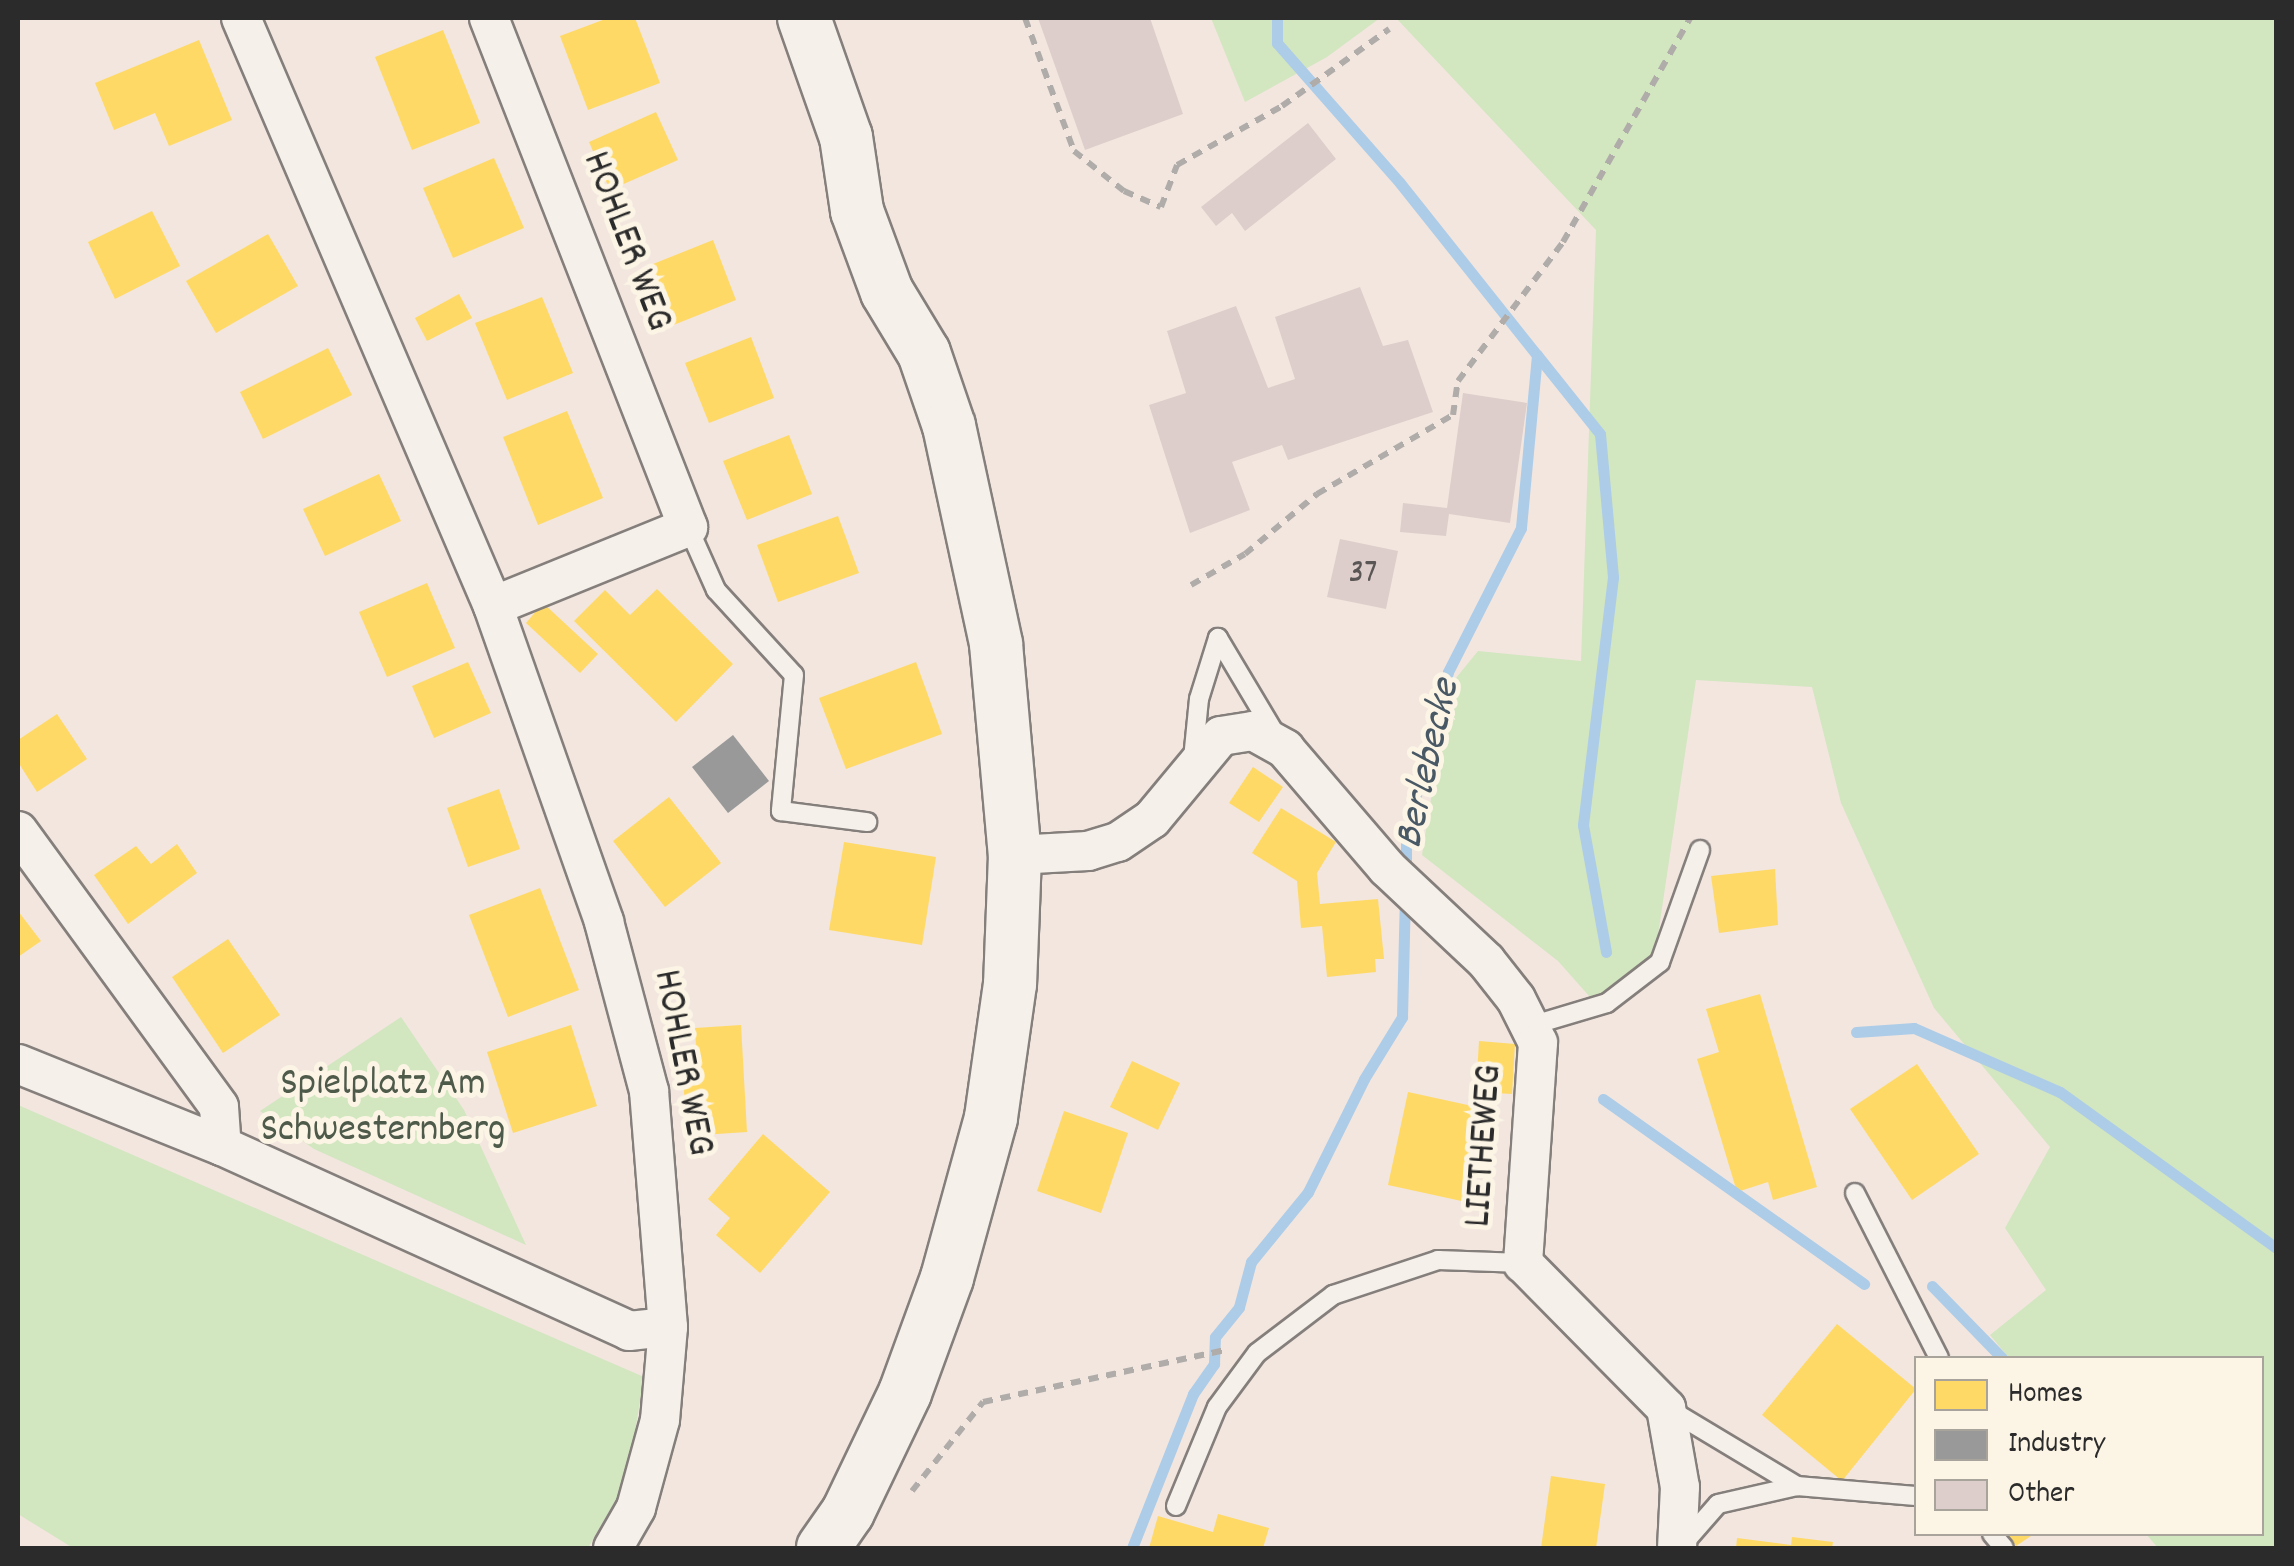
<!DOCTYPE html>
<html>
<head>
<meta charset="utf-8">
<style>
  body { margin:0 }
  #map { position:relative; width:2294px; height:1566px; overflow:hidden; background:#f2e6df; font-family:Dekko,sans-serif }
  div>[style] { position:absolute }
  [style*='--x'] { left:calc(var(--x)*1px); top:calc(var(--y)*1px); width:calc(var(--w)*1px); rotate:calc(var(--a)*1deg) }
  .green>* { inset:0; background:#d2e6c0 }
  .homes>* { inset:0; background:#ffd966 }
  .industry>* { inset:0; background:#999 }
  .stream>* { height:11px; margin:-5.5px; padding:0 5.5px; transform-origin:5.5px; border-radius:5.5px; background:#adcce8 }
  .building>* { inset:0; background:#dececb }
  .path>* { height:6px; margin-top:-3px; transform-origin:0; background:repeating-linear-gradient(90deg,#b0aca9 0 10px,transparent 0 18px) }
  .roads { filter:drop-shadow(2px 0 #857f7c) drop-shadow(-2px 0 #857f7c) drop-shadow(0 2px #857f7c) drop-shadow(0 -2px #857f7c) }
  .service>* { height:18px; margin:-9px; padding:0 9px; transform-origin:9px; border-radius:9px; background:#f5f0ea }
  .minor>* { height:38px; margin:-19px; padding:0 19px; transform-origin:19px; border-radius:19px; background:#f5f0ea }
  .secondary>* { height:52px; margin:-26px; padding:0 26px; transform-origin:26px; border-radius:26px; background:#f5f0ea }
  span { translate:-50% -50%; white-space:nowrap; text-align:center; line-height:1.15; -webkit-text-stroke:10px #fcf5e5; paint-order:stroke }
  .number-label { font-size:35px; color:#5a5656 }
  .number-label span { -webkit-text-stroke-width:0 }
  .street-label { font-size:40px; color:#2b2b2b }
  .park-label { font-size:40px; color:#4e5a4a }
  .water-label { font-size:42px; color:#495865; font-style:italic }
  .frame { position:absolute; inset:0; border:20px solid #2b2b2b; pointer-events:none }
  .legend { position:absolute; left:1914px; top:1356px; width:350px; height:180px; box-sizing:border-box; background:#fcf5e5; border:2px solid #a8a49b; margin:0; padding:12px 18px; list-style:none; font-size:30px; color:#2b2b2b }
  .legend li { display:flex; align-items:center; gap:20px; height:50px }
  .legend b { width:50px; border:2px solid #a8a49b }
</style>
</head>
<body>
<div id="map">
  <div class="green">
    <div style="clip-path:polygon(1211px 18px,1380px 18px,1327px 57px,1245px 102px)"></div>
    <div style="clip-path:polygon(1396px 18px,2276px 18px,2276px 1548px,2158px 1548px,2146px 1534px,2262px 1534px,2262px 1358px,2009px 1358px,1990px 1335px,2046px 1290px,2005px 1228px,2050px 1147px,1934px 1008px,1841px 803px,1812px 687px,1696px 680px,1655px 955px,1605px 1014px,1558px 961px,1422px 855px,1443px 724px,1456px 678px,1478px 651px,1581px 661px,1596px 230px)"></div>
    <div style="clip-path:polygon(401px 1017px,464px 1110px,526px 1245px,314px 1149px,260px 1111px)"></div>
    <div style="clip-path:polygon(18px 1105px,644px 1377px,627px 1480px,588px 1548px,73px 1548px,18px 1514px)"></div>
  </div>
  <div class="homes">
    <div style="clip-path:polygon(608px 18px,635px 18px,660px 83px,588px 110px,560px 36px)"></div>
    <div style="clip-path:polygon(443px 30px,480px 123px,412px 150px,375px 57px)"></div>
    <div style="clip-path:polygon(199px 40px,232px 120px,169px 146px,155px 113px,114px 130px,95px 83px)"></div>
    <div style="clip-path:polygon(656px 112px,678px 160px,610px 190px,589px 142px)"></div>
    <div style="clip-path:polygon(494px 158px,524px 228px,453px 258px,423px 188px)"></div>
    <div style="clip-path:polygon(152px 211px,180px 266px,115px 299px,88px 242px)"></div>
    <div style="clip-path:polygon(268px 234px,298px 286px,216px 333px,186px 281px)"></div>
    <div style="clip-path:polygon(713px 240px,736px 300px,671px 326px,648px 266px)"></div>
    <div style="clip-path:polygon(459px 294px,472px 318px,427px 341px,415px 318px)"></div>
    <div style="clip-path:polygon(542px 297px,573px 373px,507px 400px,475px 323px)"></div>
    <div style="clip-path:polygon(751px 337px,774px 398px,709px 423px,685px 363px)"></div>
    <div style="clip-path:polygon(328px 348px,352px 395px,263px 439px,240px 392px)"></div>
    <div style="clip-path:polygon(567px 411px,603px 498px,538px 525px,503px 437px)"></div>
    <div style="clip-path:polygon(789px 435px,812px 494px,747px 520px,723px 461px)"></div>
    <div style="clip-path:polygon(379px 474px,401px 521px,325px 556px,303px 509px)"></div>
    <div style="clip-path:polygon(838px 516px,859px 573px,778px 602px,757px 545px)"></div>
    <div style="clip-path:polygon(427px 583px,455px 648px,387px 677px,359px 612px)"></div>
    <div style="clip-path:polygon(657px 589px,733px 664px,676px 722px,574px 621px,605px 590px,630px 615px)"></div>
    <div style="clip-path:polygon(543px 603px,598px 654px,580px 673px,526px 623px)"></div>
    <div style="clip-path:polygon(468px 662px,491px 713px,434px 738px,412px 686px)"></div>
    <div style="clip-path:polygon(916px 662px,942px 734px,846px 769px,819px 698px)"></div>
    <div style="clip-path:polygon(57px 714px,87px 759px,37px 792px,18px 762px,18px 740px)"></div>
    <div style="clip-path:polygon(1253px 767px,1283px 787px,1259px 822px,1229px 803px)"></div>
    <div style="clip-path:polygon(499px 789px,520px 849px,468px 867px,447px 808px)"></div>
    <div style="clip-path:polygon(669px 797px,721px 863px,665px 907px,613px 841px)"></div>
    <div style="clip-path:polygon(1281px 808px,1336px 842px,1317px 873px,1320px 904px,1378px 899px,1384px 959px,1375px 959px,1376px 972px,1327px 977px,1322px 926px,1301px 928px,1297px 881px,1252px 853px)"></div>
    <div style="clip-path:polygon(844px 842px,936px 857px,922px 945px,829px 930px)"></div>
    <div style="clip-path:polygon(177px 844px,197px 873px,128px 924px,94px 875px,136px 846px,151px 864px)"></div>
    <div style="clip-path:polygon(1775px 869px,1778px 925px,1719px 933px,1711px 876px)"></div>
    <div style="clip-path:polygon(540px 888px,579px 990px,508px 1017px,469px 915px)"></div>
    <div style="clip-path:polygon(18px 911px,41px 941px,18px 957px)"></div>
    <div style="clip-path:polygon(228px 939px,280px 1015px,223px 1053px,172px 977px)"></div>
    <div style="clip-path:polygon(1760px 994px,1817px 1187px,1773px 1200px,1768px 1182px,1737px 1192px,1697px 1059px,1719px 1052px,1706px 1009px)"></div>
    <div style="clip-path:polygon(571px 1025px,597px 1106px,513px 1133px,487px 1052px)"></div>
    <div style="clip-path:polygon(741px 1025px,747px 1132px,687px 1136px,682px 1063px,697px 1063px,695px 1028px)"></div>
    <div style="clip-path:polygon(1479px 1041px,1515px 1044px,1512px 1094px,1476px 1092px)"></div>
    <div style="clip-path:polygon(1132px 1061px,1180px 1083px,1158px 1130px,1110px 1107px)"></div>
    <div style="clip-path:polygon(1917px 1064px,1979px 1154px,1912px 1200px,1850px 1109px)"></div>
    <div style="clip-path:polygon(1408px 1092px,1486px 1109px,1466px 1202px,1388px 1185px)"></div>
    <div style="clip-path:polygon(1064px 1111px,1128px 1133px,1101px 1213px,1037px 1191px)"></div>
    <div style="clip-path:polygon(763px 1134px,830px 1192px,760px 1273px,716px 1235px,730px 1218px,708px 1199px)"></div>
    <div style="clip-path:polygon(1837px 1324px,1916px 1389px,1842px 1481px,1762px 1415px)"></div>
    <div style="clip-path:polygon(1551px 1476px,1605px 1484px,1596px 1548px,1541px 1548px)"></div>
    <div style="clip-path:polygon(1218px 1514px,1269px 1528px,1263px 1548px,1149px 1548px,1158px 1516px,1213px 1532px)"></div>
    <div style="clip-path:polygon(2007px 1534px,2034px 1534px,2016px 1546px)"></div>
    <div style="clip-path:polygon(1792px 1537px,1833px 1542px,1832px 1548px,1736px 1548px,1737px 1538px,1791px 1545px)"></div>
  </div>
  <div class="industry">
    <div style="clip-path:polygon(733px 735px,769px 781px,728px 813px,692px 767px)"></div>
  </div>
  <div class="stream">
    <div style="--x:1277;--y:18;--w:25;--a:90"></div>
    <div style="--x:1277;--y:43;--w:186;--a:48.7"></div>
    <div style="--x:1400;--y:183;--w:220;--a:51.5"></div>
    <div style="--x:1537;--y:355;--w:174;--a:95.3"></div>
    <div style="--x:1521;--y:528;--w:161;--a:116.9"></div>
    <div style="--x:1448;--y:672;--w:166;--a:104.6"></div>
    <div style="--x:1406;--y:833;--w:39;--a:90"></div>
    <div style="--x:1537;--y:355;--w:101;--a:51.4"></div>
    <div style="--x:1600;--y:434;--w:144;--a:84.8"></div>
    <div style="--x:1613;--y:577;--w:250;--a:96.9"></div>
    <div style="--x:1583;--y:825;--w:129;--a:79.7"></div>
    <div style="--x:1856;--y:1032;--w:58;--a:-3.9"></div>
    <div style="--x:1914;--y:1028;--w:159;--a:23.7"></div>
    <div style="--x:2060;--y:1092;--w:266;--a:35.8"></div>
    <div style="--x:1603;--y:1099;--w:320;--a:35.3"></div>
    <div style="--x:1932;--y:1286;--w:100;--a:45.8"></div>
    <div style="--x:1132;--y:1548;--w:166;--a:-68.4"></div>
    <div style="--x:1193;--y:1394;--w:37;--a:-55"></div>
    <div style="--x:1214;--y:1364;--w:27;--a:-88"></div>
    <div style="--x:1215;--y:1337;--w:38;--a:-51"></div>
    <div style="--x:1239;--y:1307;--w:47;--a:-75.1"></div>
    <div style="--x:1251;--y:1262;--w:90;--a:-50.8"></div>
    <div style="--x:1308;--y:1192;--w:126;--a:-63.6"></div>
    <div style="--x:1364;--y:1079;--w:73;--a:-58.5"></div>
    <div style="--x:1402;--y:1017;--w:121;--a:-88.6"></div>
  </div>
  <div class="building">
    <div style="clip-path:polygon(1038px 18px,1150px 18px,1183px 114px,1085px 150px)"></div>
    <div style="clip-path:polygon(1308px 123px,1336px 159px,1245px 231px,1232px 213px,1216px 226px,1201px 207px)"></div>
    <div style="clip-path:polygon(1360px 287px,1383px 346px,1408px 340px,1433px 412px,1288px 460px,1282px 445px,1232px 462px,1250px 510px,1190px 533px,1149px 405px,1186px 393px,1167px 331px,1236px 306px,1268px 388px,1295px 379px,1275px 317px)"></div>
    <div style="clip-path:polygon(1463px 393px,1527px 403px,1510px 523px,1449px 514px,1446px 536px,1400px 532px,1403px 503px,1447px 508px)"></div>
    <div style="clip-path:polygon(1340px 539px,1398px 551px,1386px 609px,1327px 597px)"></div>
  </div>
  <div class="path">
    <div style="--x:1025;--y:18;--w:142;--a:69.8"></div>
    <div style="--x:1074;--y:151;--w:64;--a:38.7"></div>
    <div style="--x:1124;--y:191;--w:40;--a:23.4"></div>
    <div style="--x:1161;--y:207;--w:45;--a:-69.1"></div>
    <div style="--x:1177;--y:165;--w:120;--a:-29.3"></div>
    <div style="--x:1282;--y:106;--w:132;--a:-35.7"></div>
    <div style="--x:1191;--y:585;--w:62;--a:-29.9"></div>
    <div style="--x:1245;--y:554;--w:94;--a:-39.8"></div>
    <div style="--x:1317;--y:494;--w:157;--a:-30.2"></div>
    <div style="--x:1453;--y:415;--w:34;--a:-82"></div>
    <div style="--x:1458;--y:381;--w:174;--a:-52.9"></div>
    <div style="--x:1563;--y:242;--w:257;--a:-60.4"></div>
    <div style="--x:912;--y:1491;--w:114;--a:-51.4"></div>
    <div style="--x:983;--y:1402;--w:249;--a:-12.1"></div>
  </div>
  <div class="roads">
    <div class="service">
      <div style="--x:688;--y:527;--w:69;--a:66"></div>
      <div style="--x:716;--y:590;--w:115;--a:47.5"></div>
      <div style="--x:794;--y:675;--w:137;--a:95.5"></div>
      <div style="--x:781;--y:811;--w:87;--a:7.3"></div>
      <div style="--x:1218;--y:638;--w:109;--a:59.2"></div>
      <div style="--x:1193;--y:759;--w:60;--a:-84.3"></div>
      <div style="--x:1199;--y:699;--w:64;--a:-72.7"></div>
      <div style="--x:1530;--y:1026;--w:80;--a:-16.6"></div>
      <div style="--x:1607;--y:1003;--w:67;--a:-37.7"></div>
      <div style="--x:1660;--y:962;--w:119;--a:-70.3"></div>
      <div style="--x:1855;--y:1193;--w:185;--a:63"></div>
      <div style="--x:1667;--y:1408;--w:152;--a:31"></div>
      <div style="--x:1797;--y:1486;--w:119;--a:4.8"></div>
      <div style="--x:1176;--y:1506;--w:107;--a:-67.5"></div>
      <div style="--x:1217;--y:1407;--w:67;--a:-53.5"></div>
      <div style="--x:1257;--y:1353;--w:96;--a:-37.3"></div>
      <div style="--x:1333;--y:1295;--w:111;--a:-18.4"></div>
      <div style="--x:1438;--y:1260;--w:85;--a:2"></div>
      <div style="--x:1992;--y:1534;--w:18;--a:49"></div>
      <div style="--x:1683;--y:1544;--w:53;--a:-48.8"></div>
      <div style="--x:1718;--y:1504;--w:81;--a:-12.8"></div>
    </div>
    <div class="minor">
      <div style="--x:241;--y:18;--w:640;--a:66.8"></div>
      <div style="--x:493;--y:606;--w:335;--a:70.6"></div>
      <div style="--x:604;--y:922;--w:175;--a:75.1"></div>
      <div style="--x:649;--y:1091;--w:237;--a:85.4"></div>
      <div style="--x:668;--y:1327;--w:93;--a:94.9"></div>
      <div style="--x:660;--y:1420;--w:91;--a:105.3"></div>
      <div style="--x:636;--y:1508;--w:46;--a:119.9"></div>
      <div style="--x:489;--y:18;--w:547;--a:68.65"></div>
      <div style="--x:688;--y:527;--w:210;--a:157.9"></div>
      <div style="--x:18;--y:831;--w:341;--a:53.9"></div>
      <div style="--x:219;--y:1107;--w:39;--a:86"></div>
      <div style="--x:1015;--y:855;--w:73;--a:-3.1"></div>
      <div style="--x:1088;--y:851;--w:31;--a:-17"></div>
      <div style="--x:1118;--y:842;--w:41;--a:-34.1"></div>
      <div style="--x:1152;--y:819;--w:108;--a:-50.3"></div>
      <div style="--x:1221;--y:736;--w:32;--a:-9"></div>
      <div style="--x:1253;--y:731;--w:37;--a:29"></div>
      <div style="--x:1285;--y:749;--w:157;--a:49.4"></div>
      <div style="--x:1387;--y:868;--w:136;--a:43.2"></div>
      <div style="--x:1486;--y:961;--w:48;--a:51.7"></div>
      <div style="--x:1516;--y:999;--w:49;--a:63.4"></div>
      <div style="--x:1538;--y:1043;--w:221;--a:93.9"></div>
      <div style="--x:1523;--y:1263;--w:204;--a:45.4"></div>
      <div style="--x:1666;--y:1408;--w:80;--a:80"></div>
      <div style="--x:1680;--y:1487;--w:61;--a:92.8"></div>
      <div style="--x:18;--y:1064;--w:220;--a:21.9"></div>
      <div style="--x:222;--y:1146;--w:447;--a:24.4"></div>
      <div style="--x:629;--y:1331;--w:39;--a:-6"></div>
    </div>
    <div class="secondary">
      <div style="--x:804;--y:18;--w:126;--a:70.6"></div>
      <div style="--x:846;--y:137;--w:75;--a:81.5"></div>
      <div style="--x:857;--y:211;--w:86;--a:69.7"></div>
      <div style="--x:887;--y:292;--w:71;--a:58.8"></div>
      <div style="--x:924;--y:353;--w:77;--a:71.1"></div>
      <div style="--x:949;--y:426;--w:223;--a:77.8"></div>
      <div style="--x:996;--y:644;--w:212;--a:84.9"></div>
      <div style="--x:1015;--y:855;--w:129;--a:92.2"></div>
      <div style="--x:1010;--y:984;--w:135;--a:98.1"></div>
      <div style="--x:991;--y:1118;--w:166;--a:105.4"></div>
      <div style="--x:947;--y:1278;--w:122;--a:110.1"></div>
      <div style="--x:905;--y:1393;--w:132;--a:115.6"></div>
      <div style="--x:848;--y:1512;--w:44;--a:124.8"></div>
    </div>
  </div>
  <div class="number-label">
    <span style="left:1363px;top:574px">37</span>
  </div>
  <div class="street-label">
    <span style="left:625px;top:242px;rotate:69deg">HOHLER WEG</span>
    <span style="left:681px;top:1063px;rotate:79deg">HOHLER WEG</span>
    <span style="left:1486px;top:1146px;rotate:-86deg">LIETHEWEG</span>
  </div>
  <div class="park-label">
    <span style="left:383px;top:1109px">Spielplatz Am<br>Schwesternberg</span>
  </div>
  <div class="water-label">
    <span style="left:1430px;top:764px;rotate:-77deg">Berlebecke</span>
  </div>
  <div class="frame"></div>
  <ul class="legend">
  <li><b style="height:28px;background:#ffd966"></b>Homes</li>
  <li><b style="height:28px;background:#999"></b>Industry</li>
  <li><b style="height:28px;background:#dececb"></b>Other</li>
  </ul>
</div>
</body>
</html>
